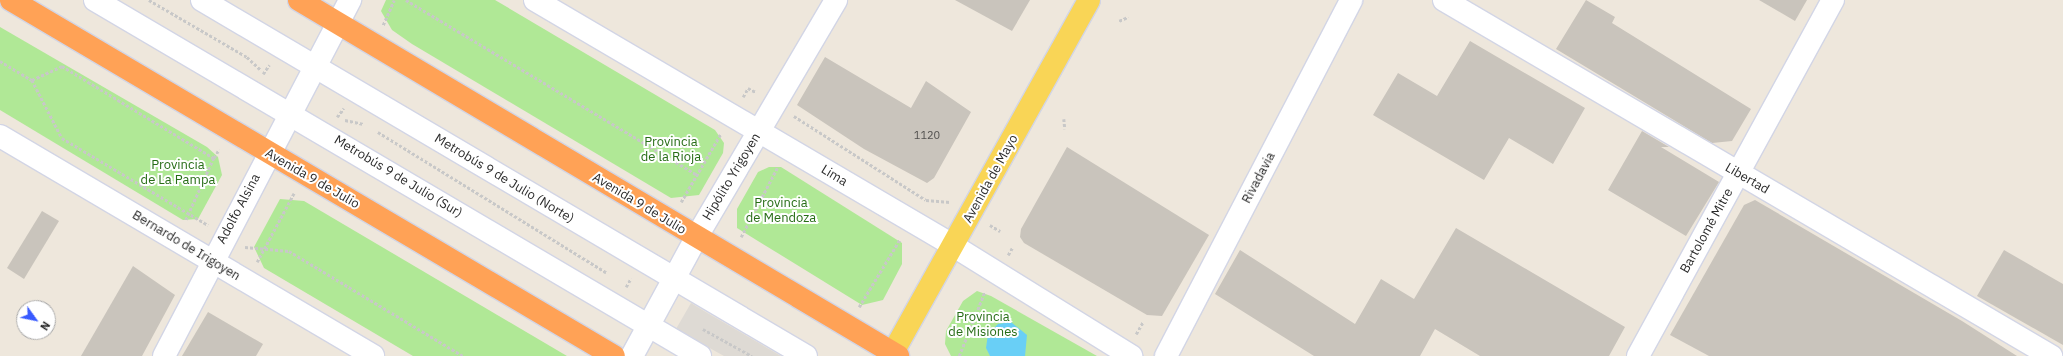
<!DOCTYPE html>
<html>
<head>
<meta charset="utf-8">
<style>
  body { margin:0 }
  #map { position:relative; width:2063px; height:356px; overflow:hidden; background:#eee7dc; font-family:"IBM Plex Sans",sans-serif }
  div>[style] { position:absolute }
  [style*='--x'] { left:calc(var(--x)*1px); top:calc(var(--y)*1px); width:calc(var(--w)*1px); rotate:calc(var(--a)*1deg) }
  .green>* { inset:0; background:#b0e896 }
  .plaza>* { inset:0; background:#dedad4 }
  .water>* { inset:0; background:#69cff6 }
  .building>* { inset:0; background:#c9c4bc }
  .path>* { height:2.5px; margin-top:-1.25px; transform-origin:0; background:repeating-linear-gradient(90deg,#c8c8c8 0 3px,transparent 0 5px) }
  .roads { filter:drop-shadow(1px 0 #d2d5e5) drop-shadow(-1px 0 #d2d5e5) drop-shadow(0 1px #d2d5e5) drop-shadow(0 -1px #d2d5e5) }
  .minor>* { height:22px; margin:-11px; padding:0 11px; transform-origin:11px; border-radius:11px; background:#fff }
  .major>* { height:22px; margin:-11px; padding:0 11px; transform-origin:11px; border-radius:11px; background:#f9d556 }
  .highway>* { height:22px; margin:-11px; padding:0 11px; transform-origin:11px; border-radius:11px; background:#ffa256 }
  span { translate:-50% -50%; white-space:nowrap; text-align:center; line-height:1.15; -webkit-text-stroke:4px #fff; paint-order:stroke }
  .number-label { font-size:11px; color:#52514f }
  .number-label span { -webkit-text-stroke-width:0 }
  .park-label { font-size:13px; color:#276d16 }
  .street-label { font-size:13px; color:#2b2b2b }
  .north { position:absolute; left:16px; top:300px; width:40px; height:40px; box-sizing:border-box; background:#fff; border:1px solid #aaa; border-radius:50%; rotate:123deg; font-size:11px; font-weight:700; line-height:16px; text-align:center; color:#2b2b2b }
  .north::after { content:''; display:block; margin:auto; width:14px; height:18px; background:#385aff; clip-path:polygon(50% 0,100% 100%,50% 72%,0 100%) }
</style>
</head>
<body>
<div id="map">
  <div class="green">
    <div style="clip-path:polygon(386px 0,495px 0,715px 130px,724px 143px,723px 153px,699px 195px,671px 198px,412px 44px,392px 30px,385px 18px,381px 11px)"></div>
    <div style="clip-path:polygon(0 27px,207px 147px,218px 157px,222px 175px,198px 219px,183px 220px,0 110px)"></div>
    <div style="clip-path:polygon(769px 167px,781px 167px,902px 243px,902px 264px,883px 300px,862px 305px,737px 228px,737px 209px,758px 172px)"></div>
    <div style="clip-path:polygon(280px 199px,304px 201px,567px 356px,413px 356px,264px 268px,254px 247px)"></div>
    <div style="clip-path:polygon(977px 291px,991px 296px,1097px 356px,951px 356px,945px 344px,946px 331px,963px 301px)"></div>
  </div>
  <div class="plaza">
    <div style="clip-path:polygon(691px 303px,704px 311px,781px 356px,724px 356px,688px 336px,676px 329px)"></div>
  </div>
  <div class="water">
    <div style="clip-path:polygon(1011px 322px,1027px 335px,1025px 356px,990px 356px,986px 348px,988px 334px,998px 324px)"></div>
  </div>
  <div class="building">
    <div style="clip-path:polygon(955px 0,1030px 0,1012px 31px)"></div>
    <div style="clip-path:polygon(1586px 0,1615px 17px,1612px 23px,1751px 109px,1732px 141px,1712px 143px,1556px 49px)"></div>
    <div style="clip-path:polygon(1759px 0,1807px 0,1795px 21px)"></div>
    <div style="clip-path:polygon(1470px 41px,1585px 108px,1553px 164px,1509px 138px,1484px 180px,1373px 115px,1398px 73px,1437px 96px)"></div>
    <div style="clip-path:polygon(825px 57px,911px 108px,926px 81px,971px 112px,934px 178px,927px 183px,864px 149px,797px 105px)"></div>
    <div style="clip-path:polygon(1642px 131px,1669px 147px,1661px 147px,1719px 182px,1686px 236px,1608px 190px)"></div>
    <div style="clip-path:polygon(1067px 147px,1209px 235px,1162px 316px,1147px 315px,1024px 243px,1020px 237px,1021px 229px)"></div>
    <div style="clip-path:polygon(1755px 200px,1962px 321px,2017px 356px,1709px 356px,1670px 335px,1744px 205px)"></div>
    <div style="clip-path:polygon(42px 211px,59px 221px,24px 279px,7px 268px)"></div>
    <div style="clip-path:polygon(1456px 228px,1625px 327px,1609px 356px,1480px 356px,1435px 329px,1420px 356px,1314px 356px,1215px 294px,1240px 250px,1355px 324px,1381px 279px,1414px 299px)"></div>
    <div style="clip-path:polygon(2004px 250px,2063px 284px,2063px 345px,1977px 296px)"></div>
    <div style="clip-path:polygon(133px 266px,175px 295px,142px 356px,81px 356px)"></div>
    <div style="clip-path:polygon(208px 312px,263px 344px,256px 356px,182px 356px)"></div>
  </div>
  <div class="path">
    <div style="--x:149;--y:0;--w:113;--a:30.2"></div>
    <div style="--x:247;--y:57;--w:19;--a:43"></div>
    <div style="--x:406;--y:0;--w:340;--a:31"></div>
    <div style="--x:1119;--y:21;--w:10;--a:-24"></div>
    <div style="--x:383;--y:25;--w:27;--a:-66"></div>
    <div style="--x:0;--y:61;--w:37;--a:31"></div>
    <div style="--x:32;--y:80;--w:65;--a:62.7"></div>
    <div style="--x:62;--y:138;--w:170;--a:30.8"></div>
    <div style="--x:263;--y:74;--w:11;--a:-56"></div>
    <div style="--x:32;--y:80;--w:33;--a:-25"></div>
    <div style="--x:62;--y:66;--w:178;--a:31.2"></div>
    <div style="--x:214;--y:158;--w:68;--a:114.3"></div>
    <div style="--x:743;--y:97;--w:10;--a:-61"></div>
    <div style="--x:748;--y:88;--w:9;--a:27"></div>
    <div style="--x:794;--y:116;--w:156;--a:32.5"></div>
    <div style="--x:926;--y:200;--w:24;--a:5"></div>
    <div style="--x:337;--y:117;--w:11;--a:-52"></div>
    <div style="--x:1064;--y:119;--w:10;--a:84"></div>
    <div style="--x:345;--y:120;--w:19;--a:12"></div>
    <div style="--x:378;--y:132;--w:268;--a:31.6"></div>
    <div style="--x:214;--y:158;--w:10;--a:-61"></div>
    <div style="--x:681;--y:202;--w:78;--a:-59.8"></div>
    <div style="--x:990;--y:225;--w:12;--a:31"></div>
    <div style="--x:741;--y:237;--w:78;--a:-62.4"></div>
    <div style="--x:245;--y:247;--w:44;--a:5.2"></div>
    <div style="--x:289;--y:251;--w:203;--a:31.1"></div>
    <div style="--x:1008;--y:255;--w:8;--a:-60"></div>
    <div style="--x:257;--y:262;--w:78;--a:-61.8"></div>
    <div style="--x:626;--y:287;--w:10;--a:-61"></div>
    <div style="--x:859;--y:307;--w:79;--a:-58.9"></div>
    <div style="--x:703;--y:329;--w:56;--a:28.9"></div>
    <div style="--x:1136;--y:334;--w:14;--a:-60"></div>
    <div style="--x:959;--y:356;--w:70;--a:-68.2"></div>
  </div>
  <div class="roads">
    <div class="minor">
      <div style="--x:95;--y:0;--w:702;--a:30.47"></div>
      <div style="--x:202;--y:0;--w:701;--a:30.52"></div>
      <div style="--x:535;--y:0;--w:484;--a:30.4"></div>
      <div style="--x:952;--y:245;--w:211;--a:31.8"></div>
      <div style="--x:1444;--y:0;--w:704;--a:30.39"></div>
      <div style="--x:0;--y:136;--w:433;--a:30.5"></div>
      <div style="--x:164;--y:356;--w:402;--a:-62.4"></div>
      <div style="--x:632;--y:356;--w:134;--a:-61.5"></div>
      <div style="--x:696;--y:238;--w:276;--a:-59.5"></div>
      <div style="--x:1166;--y:356;--w:401;--a:-62.5"></div>
      <div style="--x:1638;--y:356;--w:406;--a:-61.3"></div>
    </div>
    <div class="major">
      <div style="--x:891;--y:356;--w:407;--a:-60.9"></div>
    </div>
    <div class="highway">
      <div style="--x:11;--y:0;--w:700;--a:30.56"></div>
      <div style="--x:299;--y:0;--w:697;--a:30.72"></div>
    </div>
  </div>
  <div class="number-label">
    <span style="left:927px;top:135px">1120</span>
  </div>
  <div class="park-label">
    <span style="left:671px;top:150px">Provincia<br>de la Rioja</span>
    <span style="left:178px;top:173px">Provincia<br>de La Pampa</span>
    <span style="left:781px;top:211px">Provincia<br>de Mendoza</span>
    <span style="left:983px;top:325px">Provincia<br>de Misiones</span>
  </div>
  <div class="street-label">
    <span style="left:834px;top:176px;rotate:31deg">Lima</span>
    <span style="left:398px;top:177px;rotate:31deg">Metrobús 9 de Julio (Sur)</span>
    <span style="left:732px;top:177px;rotate:-59deg">Hipólito Yrigoyen</span>
    <span style="left:1259px;top:178px;rotate:-62deg">Rivadavia</span>
    <span style="left:312px;top:179px;rotate:30deg">Avenida 9 de Julio</span>
    <span style="left:504px;top:179px;rotate:31deg">Metrobús 9 de Julio (Norte)</span>
    <span style="left:991px;top:179px;rotate:-61deg">Avenida de Mayo</span>
    <span style="left:1747px;top:179px;rotate:30deg">Libertad</span>
    <span style="left:639px;top:204px;rotate:31deg">Avenida 9 de Julio</span>
    <span style="left:239px;top:209px;rotate:-62deg">Adolfo Alsina</span>
    <span style="left:1707px;top:231px;rotate:-61deg">Bartolomé Mitre</span>
    <span style="left:186px;top:246px;rotate:31deg">Bernardo de Irigoyen</span>
  </div>
  <div class="north">N</div>
</div>
</body>
</html>
